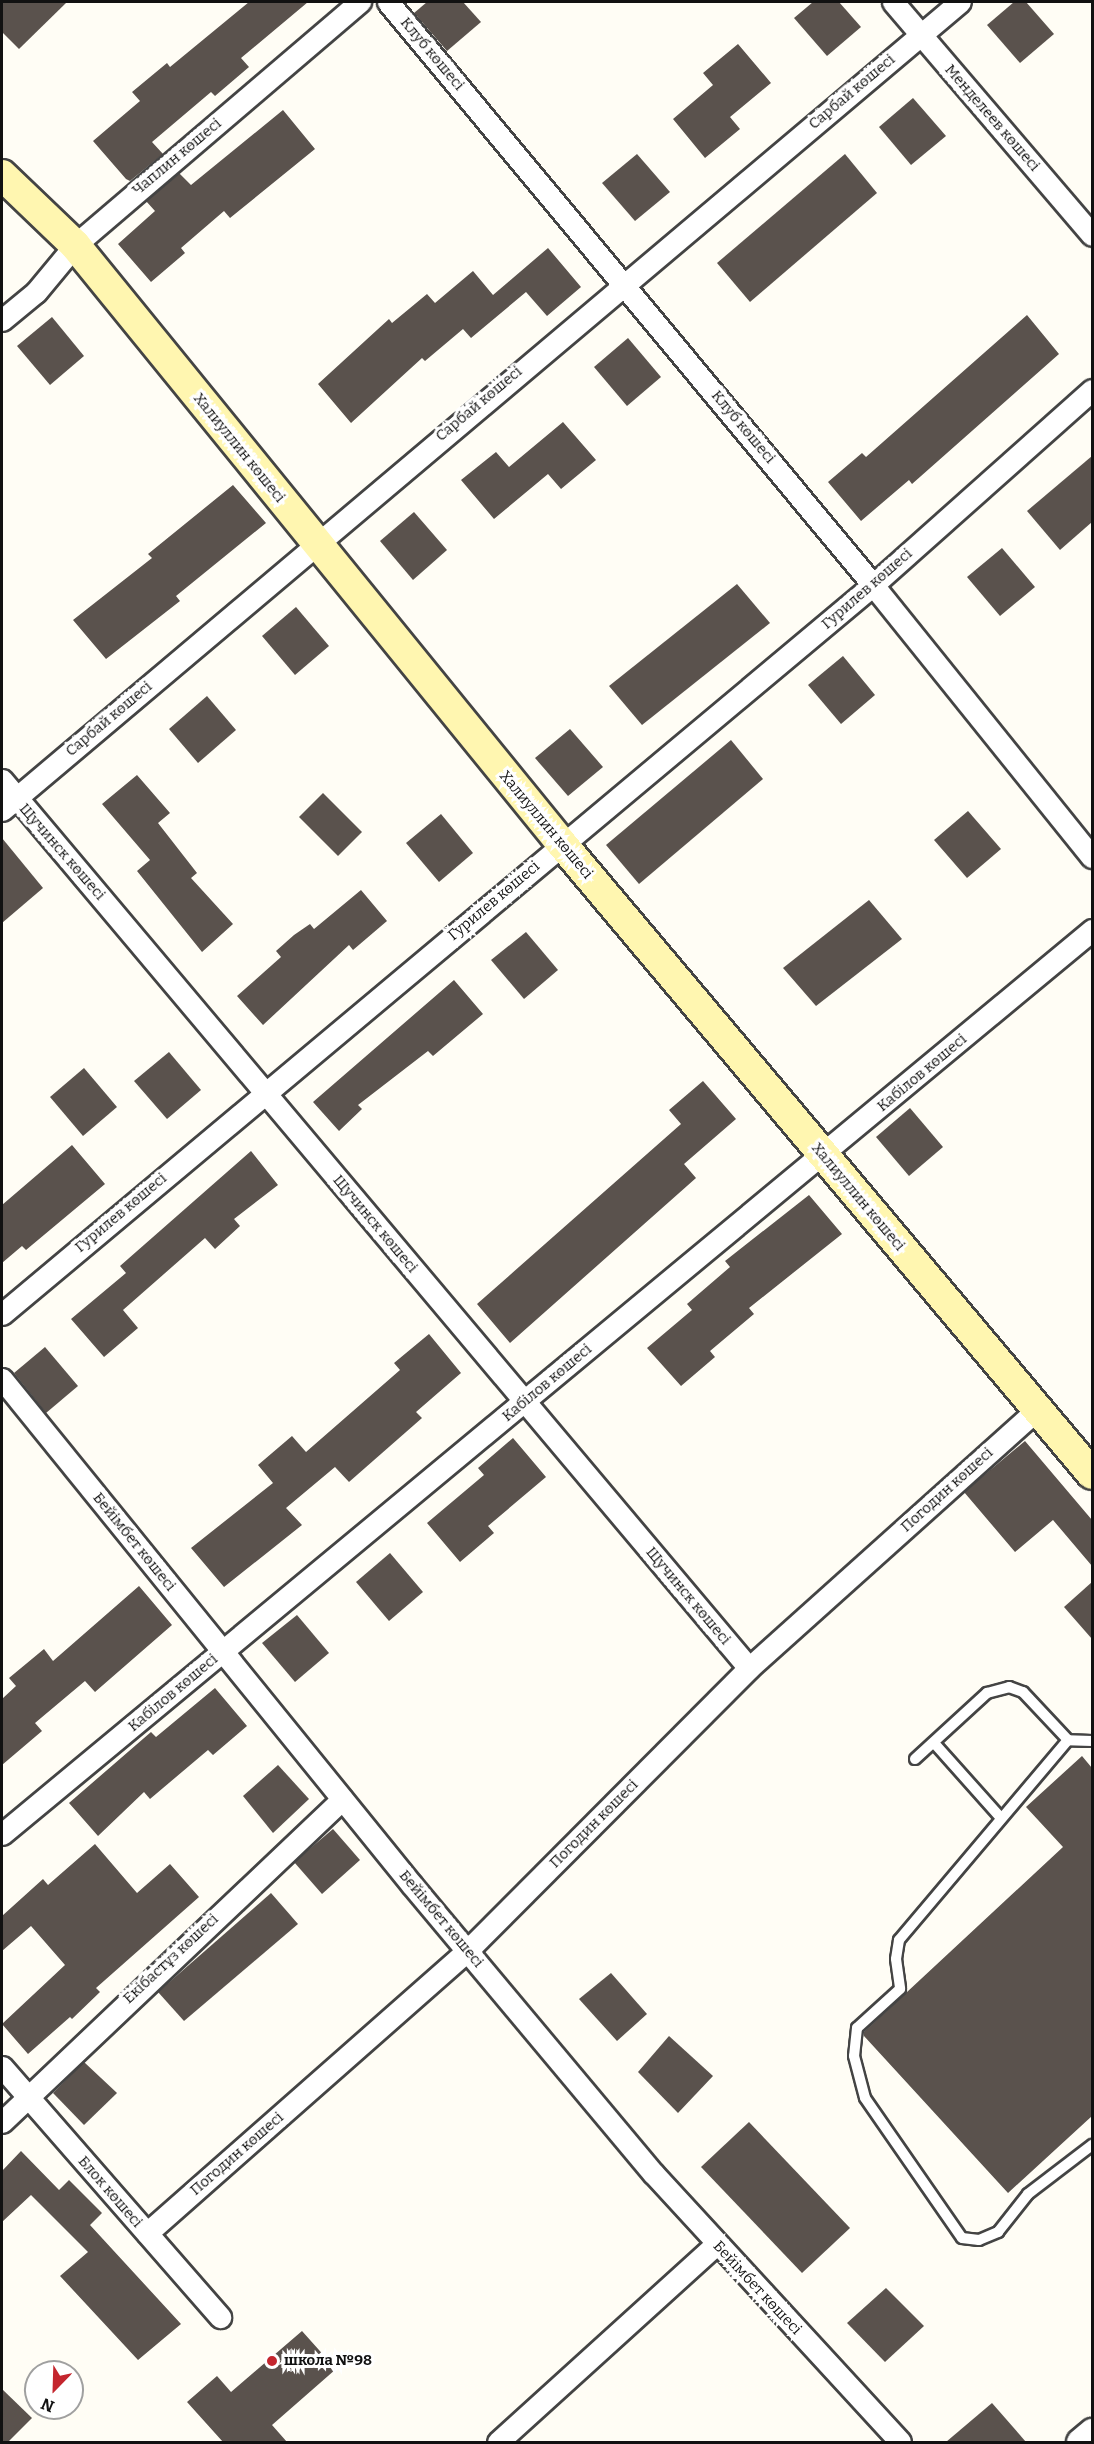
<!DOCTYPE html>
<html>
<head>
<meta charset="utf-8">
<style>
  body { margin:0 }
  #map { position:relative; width:1094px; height:2444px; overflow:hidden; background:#fffdf5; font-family:Bitter,serif }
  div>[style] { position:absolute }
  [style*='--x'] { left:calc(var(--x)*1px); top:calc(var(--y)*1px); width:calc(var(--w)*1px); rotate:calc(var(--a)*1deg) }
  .building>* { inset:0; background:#5a524d }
  .roads { filter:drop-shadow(2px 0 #444) drop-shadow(-2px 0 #444) drop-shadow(0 2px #444) drop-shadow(0 -2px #444) }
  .service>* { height:10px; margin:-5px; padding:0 5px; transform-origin:5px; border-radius:5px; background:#fff }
  .minor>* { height:21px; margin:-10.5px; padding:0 10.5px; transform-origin:10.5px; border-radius:10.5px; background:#fff }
  .tertiary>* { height:27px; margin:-13.5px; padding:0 13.5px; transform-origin:13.5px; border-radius:13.5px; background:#fff }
  .secondary>* { height:30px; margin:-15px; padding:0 15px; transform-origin:15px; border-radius:15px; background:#fff6b0 }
  .dots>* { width:16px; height:16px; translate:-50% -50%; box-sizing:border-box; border:3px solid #fff; border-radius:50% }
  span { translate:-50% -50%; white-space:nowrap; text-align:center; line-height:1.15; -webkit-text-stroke:6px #fff; paint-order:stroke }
  .street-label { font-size:15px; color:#111 }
  .poi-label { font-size:15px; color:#111; font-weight:700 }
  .left { translate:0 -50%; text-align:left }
  .frame { position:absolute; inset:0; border:3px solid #111; pointer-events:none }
  .north { position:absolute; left:24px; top:2360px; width:60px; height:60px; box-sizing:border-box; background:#fff; border:2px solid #a0a0a0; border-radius:50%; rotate:203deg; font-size:16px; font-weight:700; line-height:24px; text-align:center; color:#111 }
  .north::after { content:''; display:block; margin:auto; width:21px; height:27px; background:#c4262e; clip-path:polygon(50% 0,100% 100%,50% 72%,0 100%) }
</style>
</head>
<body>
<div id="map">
  <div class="building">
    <div style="clip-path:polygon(2px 2px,67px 2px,19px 49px,2px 32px)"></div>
    <div style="clip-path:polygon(249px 2px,308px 2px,241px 58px,249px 67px,215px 96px,211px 92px,152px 142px,163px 154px,130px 181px,126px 179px,93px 141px,140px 101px,132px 92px,167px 63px,170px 67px)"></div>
    <div style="clip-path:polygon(427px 2px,463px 2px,481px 22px,447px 51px,414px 13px)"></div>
    <div style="clip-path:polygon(813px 2px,839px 2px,861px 27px,827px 56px,794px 18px)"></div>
    <div style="clip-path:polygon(1014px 2px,1026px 2px,1054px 34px,1020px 63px,987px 25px)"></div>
    <div style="clip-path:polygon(738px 44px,771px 83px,730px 117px,740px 129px,705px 158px,673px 119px,713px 85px,703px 73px)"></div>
    <div style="clip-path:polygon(913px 98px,946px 136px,911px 165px,879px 127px)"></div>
    <div style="clip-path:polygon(283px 110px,315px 149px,230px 218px,224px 211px,181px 248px,185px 253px,151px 282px,118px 244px,155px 211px,146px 201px,179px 173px,191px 185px)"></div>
    <div style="clip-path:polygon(637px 154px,670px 192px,635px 221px,602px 183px)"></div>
    <div style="clip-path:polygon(845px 154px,877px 193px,750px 302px,717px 263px)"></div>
    <div style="clip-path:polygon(548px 248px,581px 287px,547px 316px,526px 292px,471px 338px,463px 329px,425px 361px,422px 358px,351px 423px,318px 384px,389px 319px,392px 323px,427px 294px,435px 303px,473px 271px,493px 295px)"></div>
    <div style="clip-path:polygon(1027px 315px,1059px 354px,912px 484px,909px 480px,861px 521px,828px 482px,862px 453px,866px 457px)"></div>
    <div style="clip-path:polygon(52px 317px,84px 356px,50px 385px,17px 346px)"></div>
    <div style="clip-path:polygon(628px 338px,661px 377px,627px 406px,594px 367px)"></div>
    <div style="clip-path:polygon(563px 422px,596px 460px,561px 489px,548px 474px,494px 519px,461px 480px,496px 452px,509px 467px)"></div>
    <div style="clip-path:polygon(1092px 456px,1092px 522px,1060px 550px,1027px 511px)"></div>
    <div style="clip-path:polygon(233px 485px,266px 523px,176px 596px,180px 601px,106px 659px,73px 620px,152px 558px,148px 554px)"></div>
    <div style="clip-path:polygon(414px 512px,447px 550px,413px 580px,380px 541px)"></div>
    <div style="clip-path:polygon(1002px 548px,1035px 587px,1000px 616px,967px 577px)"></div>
    <div style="clip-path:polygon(737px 584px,770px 623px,642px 725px,609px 686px)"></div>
    <div style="clip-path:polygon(296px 607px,329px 646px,295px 675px,262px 636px)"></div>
    <div style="clip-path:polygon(843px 656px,875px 695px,841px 724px,808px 685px)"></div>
    <div style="clip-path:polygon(207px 696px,236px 730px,198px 763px,169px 729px)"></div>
    <div style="clip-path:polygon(570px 729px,603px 767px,568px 796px,535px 758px)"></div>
    <div style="clip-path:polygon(731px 740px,763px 779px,639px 884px,606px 845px)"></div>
    <div style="clip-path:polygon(137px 775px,170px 813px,158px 823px,197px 873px,191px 878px,233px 924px,202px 952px,137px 871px,150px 860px,102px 804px)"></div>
    <div style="clip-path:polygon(323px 793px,362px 832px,338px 856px,299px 817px)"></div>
    <div style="clip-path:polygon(968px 811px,1001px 849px,967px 878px,934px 840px)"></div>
    <div style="clip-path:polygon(441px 814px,473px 853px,439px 882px,406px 843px)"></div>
    <div style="clip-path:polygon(2px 838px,43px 888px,2px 923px)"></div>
    <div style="clip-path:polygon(361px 890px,387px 921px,353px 950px,349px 945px,263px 1025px,237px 996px,281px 957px,276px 951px,294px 935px,310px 924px,314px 929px)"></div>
    <div style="clip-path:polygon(869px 900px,902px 939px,816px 1006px,783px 968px)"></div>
    <div style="clip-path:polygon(526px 932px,558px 970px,524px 999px,491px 960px)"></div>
    <div style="clip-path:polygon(454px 980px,483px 1014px,433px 1056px,428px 1051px,358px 1105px,362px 1109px,339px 1131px,313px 1102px)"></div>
    <div style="clip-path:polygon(169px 1052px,201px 1090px,167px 1119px,134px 1081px)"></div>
    <div style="clip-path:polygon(84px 1068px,117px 1107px,83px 1136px,50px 1097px)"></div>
    <div style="clip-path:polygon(703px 1081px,736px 1119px,684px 1164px,696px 1178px,510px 1343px,477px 1304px,681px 1124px,669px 1110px)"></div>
    <div style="clip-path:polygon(910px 1108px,943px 1147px,909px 1176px,876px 1137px)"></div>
    <div style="clip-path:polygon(72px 1145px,105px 1184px,26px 1250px,22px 1246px,2px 1263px,2px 1205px)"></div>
    <div style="clip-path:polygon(251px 1151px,278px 1185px,234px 1219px,240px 1226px,215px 1249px,205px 1238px,123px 1310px,138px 1328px,104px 1357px,71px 1319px,126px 1273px,120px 1266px)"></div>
    <div style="clip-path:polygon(809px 1195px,842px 1234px,749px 1308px,754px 1314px,710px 1351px,715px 1357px,681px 1386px,647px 1348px,692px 1310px,687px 1304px,730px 1267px,725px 1261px)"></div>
    <div style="clip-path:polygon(429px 1334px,461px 1373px,416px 1412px,422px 1418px,349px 1482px,335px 1467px,286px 1508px,302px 1525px,224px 1587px,191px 1548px,273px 1483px,258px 1465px,292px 1436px,306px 1452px,400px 1370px,394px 1363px)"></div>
    <div style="clip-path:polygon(45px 1347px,78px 1386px,46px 1413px,14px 1373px)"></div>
    <div style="clip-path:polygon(513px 1438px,546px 1477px,488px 1526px,494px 1533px,460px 1562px,427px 1523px,484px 1475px,478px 1468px)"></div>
    <div style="clip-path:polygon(1025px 1441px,1092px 1520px,1092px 1566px,1053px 1520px,1015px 1552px,964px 1492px)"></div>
    <div style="clip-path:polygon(390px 1553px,423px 1592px,389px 1621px,356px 1582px)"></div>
    <div style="clip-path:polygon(1092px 1582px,1092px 1639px,1064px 1607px)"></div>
    <div style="clip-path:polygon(139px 1586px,172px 1625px,95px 1692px,85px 1681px,35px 1723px,42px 1731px,2px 1765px,2px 1699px,16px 1686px,9px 1678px,44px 1649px,53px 1661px)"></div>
    <div style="clip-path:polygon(297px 1615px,329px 1653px,295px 1682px,262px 1643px)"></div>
    <div style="clip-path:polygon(215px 1688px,247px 1726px,213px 1755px,208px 1750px,150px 1799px,144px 1792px,98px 1836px,69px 1803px,151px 1732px,156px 1737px)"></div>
    <div style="clip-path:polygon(1082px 1756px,1092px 1768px,1092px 2116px,1008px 2193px,864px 2036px,864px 2032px,1063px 1847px,1026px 1807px)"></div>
    <div style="clip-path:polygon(278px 1765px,309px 1799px,273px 1833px,243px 1796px)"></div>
    <div style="clip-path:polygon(333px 1829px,360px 1860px,322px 1894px,294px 1862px)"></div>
    <div style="clip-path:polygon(95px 1844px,137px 1893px,170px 1864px,199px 1897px,96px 1988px,100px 1992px,72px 2019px,70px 2017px,28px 2054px,2px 2024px,65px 1965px,31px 1926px,2px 1951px,2px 1916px,43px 1879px,48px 1885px)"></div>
    <div style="clip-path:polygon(271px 1893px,298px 1924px,184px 2021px,158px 1992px)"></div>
    <div style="clip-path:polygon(611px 1973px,647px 2014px,617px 2041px,579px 1999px)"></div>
    <div style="clip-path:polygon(669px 2036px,713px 2076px,678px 2113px,638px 2072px)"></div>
    <div style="clip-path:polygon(84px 2062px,117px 2093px,84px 2125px,53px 2093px)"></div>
    <div style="clip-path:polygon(749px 2122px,850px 2228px,802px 2273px,701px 2167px)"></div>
    <div style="clip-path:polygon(21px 2151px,59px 2190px,69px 2180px,102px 2213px,90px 2225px,181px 2324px,138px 2360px,60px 2276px,88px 2252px,31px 2195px,2px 2222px,2px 2171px)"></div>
    <div style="clip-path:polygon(886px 2288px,924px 2326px,885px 2362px,847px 2323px)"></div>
    <div style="clip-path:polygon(302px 2331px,336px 2369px,272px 2425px,287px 2442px,223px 2442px,187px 2402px,217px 2376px,231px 2392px)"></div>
    <div style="clip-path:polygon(2px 2389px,32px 2418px,8px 2442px,2px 2442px)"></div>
    <div style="clip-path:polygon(992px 2403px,1026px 2442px,946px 2442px)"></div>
  </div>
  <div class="roads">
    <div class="service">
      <div style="--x:1092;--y:1741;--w:24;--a:-178"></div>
      <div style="--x:1068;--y:1740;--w:262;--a:130.2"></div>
      <div style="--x:899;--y:1940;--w:19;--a:99"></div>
      <div style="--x:896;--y:1959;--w:30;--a:82"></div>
      <div style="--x:900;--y:1989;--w:58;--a:137.8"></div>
      <div style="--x:857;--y:2028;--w:28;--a:96"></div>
      <div style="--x:854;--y:2056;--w:43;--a:75.3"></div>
      <div style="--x:865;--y:2098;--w:170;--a:55.3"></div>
      <div style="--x:962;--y:2238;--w:17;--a:7"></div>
      <div style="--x:979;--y:2240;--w:21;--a:-23"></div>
      <div style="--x:998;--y:2232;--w:48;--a:-51.7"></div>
      <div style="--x:1028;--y:2194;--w:81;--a:-37.4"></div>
      <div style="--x:935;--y:1744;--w:99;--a:48.3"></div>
      <div style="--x:915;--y:1759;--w:98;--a:-42.5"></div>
      <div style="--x:987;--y:1693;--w:23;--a:-15"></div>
      <div style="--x:1009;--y:1687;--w:15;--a:20"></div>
      <div style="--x:1023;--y:1692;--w:66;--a:46.8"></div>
    </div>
    <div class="minor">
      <div style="--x:388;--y:2;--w:758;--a:50.24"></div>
      <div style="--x:873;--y:585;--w:349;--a:51.2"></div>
      <div style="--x:893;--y:2;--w:306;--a:49.5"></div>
      <div style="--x:2;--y:320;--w:44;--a:-39.5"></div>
      <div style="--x:36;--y:292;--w:61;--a:-50.3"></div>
      <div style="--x:75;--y:245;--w:375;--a:-40.5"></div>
      <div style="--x:2;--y:780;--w:1160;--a:49.93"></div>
      <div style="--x:2;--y:810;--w:1253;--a:-40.15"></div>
      <div style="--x:2;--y:1314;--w:1136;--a:-39.93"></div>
      <div style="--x:873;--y:585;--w:293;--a:-41.7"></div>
      <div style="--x:2;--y:1379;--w:651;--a:50.98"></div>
      <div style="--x:412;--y:1885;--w:376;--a:50.1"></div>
      <div style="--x:653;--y:2173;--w:365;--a:47.4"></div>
      <div style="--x:2;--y:1834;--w:1416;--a:-39.67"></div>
      <div style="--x:2;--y:2067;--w:332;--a:48.9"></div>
      <div style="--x:2;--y:2122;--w:469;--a:-43.5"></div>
      <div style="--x:147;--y:2233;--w:427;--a:-41.4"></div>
      <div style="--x:467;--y:1951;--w:400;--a:-45.1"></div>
      <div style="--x:749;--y:1668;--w:387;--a:-41.9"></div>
      <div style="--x:498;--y:2442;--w:294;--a:-42.2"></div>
    </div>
    <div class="tertiary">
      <div style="--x:1080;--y:2442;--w:16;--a:-40"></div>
    </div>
    <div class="secondary">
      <div style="--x:2;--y:175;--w:101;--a:43.8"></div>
      <div style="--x:75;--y:245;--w:772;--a:50.89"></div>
      <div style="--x:562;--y:844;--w:823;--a:49.93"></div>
    </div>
  </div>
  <div class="dots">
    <div style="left:272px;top:2361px;background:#c4262e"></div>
  </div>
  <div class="street-label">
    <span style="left:432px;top:54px;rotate:50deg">Клуб көшесі</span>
    <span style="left:852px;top:92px;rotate:-40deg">Сарбай көшесі</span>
    <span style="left:992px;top:118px;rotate:49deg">Менделеев көшесі</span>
    <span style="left:177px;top:157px;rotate:-40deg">Чаплин көшесі</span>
    <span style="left:479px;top:404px;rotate:-40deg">Сарбай көшесі</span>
    <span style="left:743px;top:427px;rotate:50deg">Клуб көшесі</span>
    <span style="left:239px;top:448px;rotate:51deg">Халиуллин көшесі</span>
    <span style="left:867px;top:589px;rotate:-41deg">Гурилев көшесі</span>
    <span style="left:109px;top:719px;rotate:-40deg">Сарбай көшесі</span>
    <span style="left:546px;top:825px;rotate:50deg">Халиуллин көшесі</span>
    <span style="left:62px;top:852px;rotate:49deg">Щучинск көшесі</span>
    <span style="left:494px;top:901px;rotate:-40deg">Гурилев көшесі</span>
    <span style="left:922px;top:1073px;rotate:-40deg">Кабілов көшесі</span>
    <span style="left:858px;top:1197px;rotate:50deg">Халиуллин көшесі</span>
    <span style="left:121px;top:1213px;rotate:-40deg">Гурилев көшесі</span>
    <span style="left:375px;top:1224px;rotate:50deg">Щучинск көшесі</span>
    <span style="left:547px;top:1383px;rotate:-40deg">Кабілов көшесі</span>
    <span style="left:947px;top:1490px;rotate:-42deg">Погодин көшесі</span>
    <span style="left:134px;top:1542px;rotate:51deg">Бейімбет көшесі</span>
    <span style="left:688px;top:1596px;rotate:50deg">Щучинск көшесі</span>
    <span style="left:173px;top:1693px;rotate:-40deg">Кабілов көшесі</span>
    <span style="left:594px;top:1824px;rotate:-45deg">Погодин көшесі</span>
    <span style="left:441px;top:1919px;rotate:50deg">Бейімбет көшесі</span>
    <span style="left:171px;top:1959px;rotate:-43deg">Екібастұз көшесі</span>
    <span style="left:237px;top:2154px;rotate:-41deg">Погодин көшесі</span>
    <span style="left:110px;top:2192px;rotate:49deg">Блок көшесі</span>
    <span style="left:757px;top:2288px;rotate:47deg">Бейімбет көшесі</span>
  </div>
  <div class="poi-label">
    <span class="left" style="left:284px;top:2361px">школа №98</span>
  </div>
  <div class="frame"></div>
  <div class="north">N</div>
</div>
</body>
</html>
